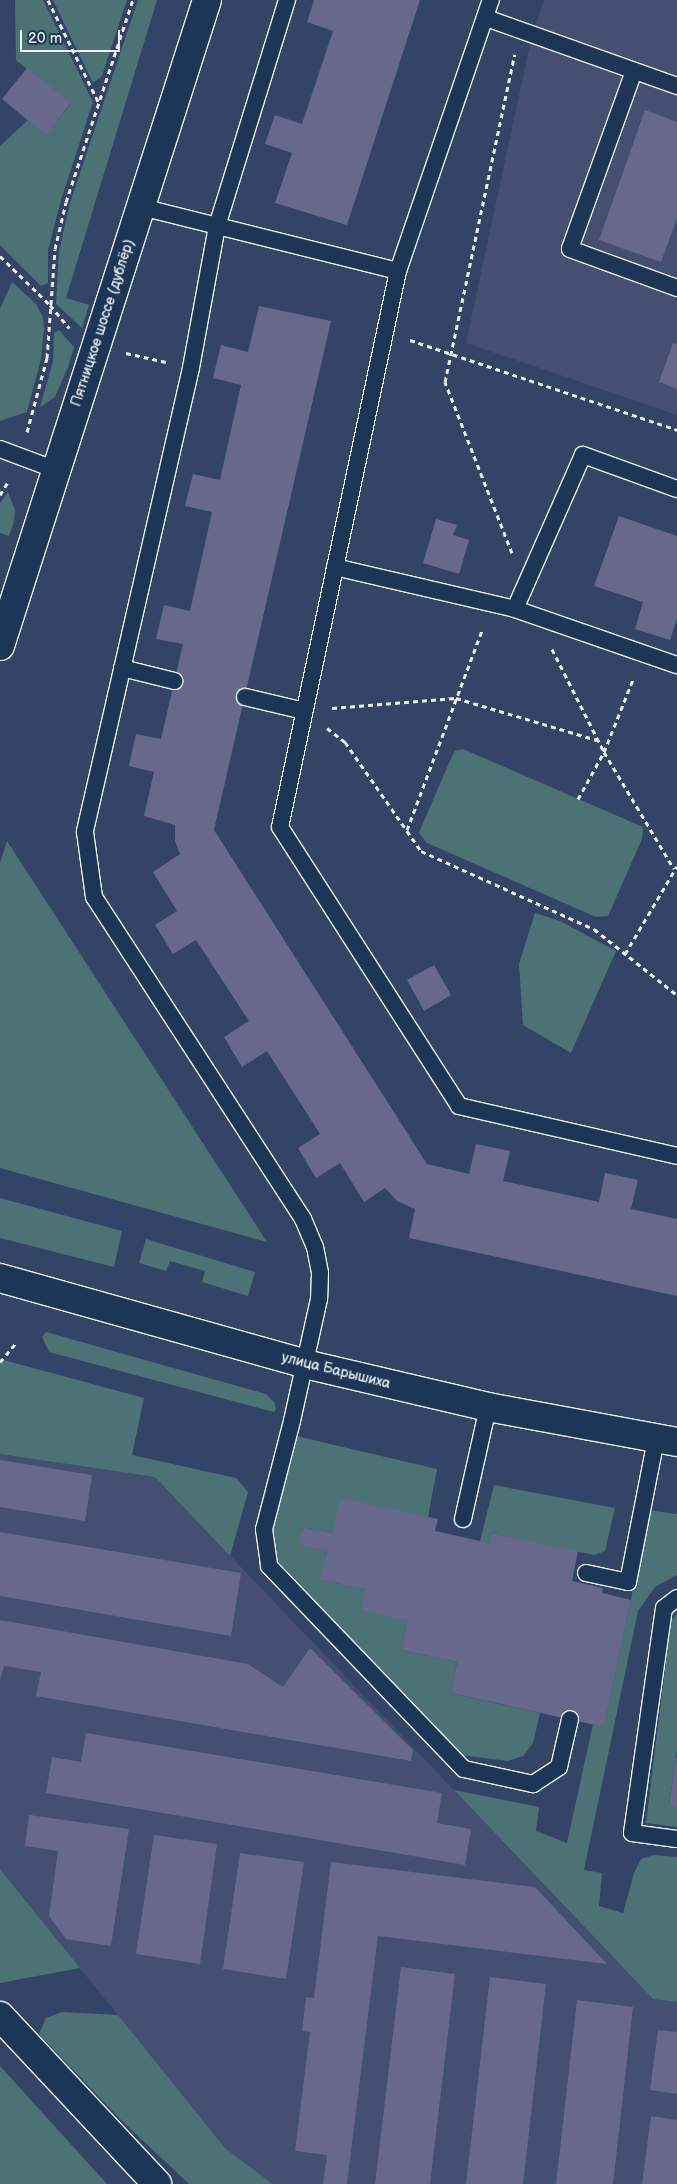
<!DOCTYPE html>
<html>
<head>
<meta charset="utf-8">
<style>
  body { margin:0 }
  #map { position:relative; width:677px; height:2184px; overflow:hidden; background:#344467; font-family:"Balsamiq Sans",sans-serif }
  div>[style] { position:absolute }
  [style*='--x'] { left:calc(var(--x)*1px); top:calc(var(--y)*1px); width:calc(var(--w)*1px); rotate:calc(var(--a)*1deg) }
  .built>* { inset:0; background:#444f72 }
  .green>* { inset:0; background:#4c7275 }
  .building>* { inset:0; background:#68688c }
  .path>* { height:3px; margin-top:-1.5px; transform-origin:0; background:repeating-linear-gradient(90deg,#e8f1f8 0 5px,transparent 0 9px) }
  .roads { filter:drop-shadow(1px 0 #e8f1f8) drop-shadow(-1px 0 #e8f1f8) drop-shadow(0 1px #e8f1f8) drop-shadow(0 -1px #e8f1f8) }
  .service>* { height:16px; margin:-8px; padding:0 8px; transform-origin:8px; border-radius:8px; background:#1d3557 }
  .minor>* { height:28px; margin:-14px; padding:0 14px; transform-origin:14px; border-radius:14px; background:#1d3557 }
  .tertiary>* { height:28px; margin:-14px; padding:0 14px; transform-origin:14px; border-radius:14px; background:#1d3557 }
  .secondary>* { height:28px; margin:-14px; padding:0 14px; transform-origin:14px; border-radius:14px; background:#1d3557 }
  span { translate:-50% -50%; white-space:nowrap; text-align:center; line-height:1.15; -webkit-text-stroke:4px #1d3557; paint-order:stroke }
  .street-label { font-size:14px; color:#e8f1f8 }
  .scale { position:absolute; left:20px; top:30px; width:100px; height:22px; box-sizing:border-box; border:2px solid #e8f1f8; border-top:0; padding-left:6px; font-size:15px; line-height:18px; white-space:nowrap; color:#e8f1f8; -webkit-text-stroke:4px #1d3557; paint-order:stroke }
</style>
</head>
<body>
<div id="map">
  <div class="built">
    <div style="clip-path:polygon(544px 0,677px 0,677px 415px,466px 343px,532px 35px)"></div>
    <div style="clip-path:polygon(0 1454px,155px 1477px,653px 1999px,677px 2002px,677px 2184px,273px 2184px,225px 2148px,0 1869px)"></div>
  </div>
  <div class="green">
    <div style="clip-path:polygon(15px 0,43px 0,93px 102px,61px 200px,48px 250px,48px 283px,41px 286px,0 245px,0 146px,28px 120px,46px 134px,71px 104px,16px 60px)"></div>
    <div style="clip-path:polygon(53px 0,127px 0,102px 76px,93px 83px)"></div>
    <div style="clip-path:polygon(138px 0,157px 0,66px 298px,89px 305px,82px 328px,56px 304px,59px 251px,70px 203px)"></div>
    <div style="clip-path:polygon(12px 282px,36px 304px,43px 317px,44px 329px,41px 359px,27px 412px,0 421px,0 309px)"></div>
    <div style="clip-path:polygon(59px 330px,74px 347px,68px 367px,55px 397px,40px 407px,53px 361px,54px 333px)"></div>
    <div style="clip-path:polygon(8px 492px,15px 510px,14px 521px,9px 536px,0 533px,0 503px)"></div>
    <div style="clip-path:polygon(463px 749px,643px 827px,642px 839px,608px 916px,596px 917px,427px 843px,419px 833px,421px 828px,452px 756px,455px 751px)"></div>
    <div style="clip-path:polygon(7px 841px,267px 1242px,0 1168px,0 863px)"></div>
    <div style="clip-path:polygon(535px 913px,560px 921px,616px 951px,571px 1053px,523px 1025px,519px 964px)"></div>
    <div style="clip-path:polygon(0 1198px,122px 1231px,114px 1267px,0 1238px)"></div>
    <div style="clip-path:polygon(146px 1239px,255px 1272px,248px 1296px,202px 1282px,205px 1271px,170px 1261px,166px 1271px,139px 1263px)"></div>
    <div style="clip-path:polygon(46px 1332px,266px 1394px,274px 1402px,276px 1408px,274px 1412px,49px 1352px,42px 1337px)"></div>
    <div style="clip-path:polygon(0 1359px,144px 1398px,132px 1455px,236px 1478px,248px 1492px,230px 1556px,155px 1477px,0 1454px)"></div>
    <div style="clip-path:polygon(296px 1436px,437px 1469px,428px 1517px,333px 1533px,303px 1527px,300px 1545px,327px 1551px,321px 1580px,366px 1589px,407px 1620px,401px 1650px,457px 1662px,451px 1693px,540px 1713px,533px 1743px,523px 1756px,508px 1761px,460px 1755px,277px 1560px,272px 1531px)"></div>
    <div style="clip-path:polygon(494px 1485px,615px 1508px,605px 1551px,594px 1555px,491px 1533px,489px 1543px,480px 1541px)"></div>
    <div style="clip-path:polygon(647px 1510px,677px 1514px,677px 1575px,655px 1587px,638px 1611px,584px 1870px,602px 1873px,599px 1906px,623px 1913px,634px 1873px,641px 1859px,654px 1855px,677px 1857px,677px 2002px,653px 1999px,454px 1790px,539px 1807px,536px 1831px,567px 1843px,593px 1724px,604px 1726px,631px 1600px)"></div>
    <div style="clip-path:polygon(677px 1614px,677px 1750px,669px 1805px,677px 1807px,677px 1827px,646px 1823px,671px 1621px)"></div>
    <div style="clip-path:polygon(0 1869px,80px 1968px,0 1983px)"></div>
    <div style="clip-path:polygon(62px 2012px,118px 2015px,225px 2148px,273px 2184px,189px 2184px,122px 2121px,39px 2034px,46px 2018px)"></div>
    <div style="clip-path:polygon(0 2066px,107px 2184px,0 2184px)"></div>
  </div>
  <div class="building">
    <div style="clip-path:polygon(314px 0,420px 0,347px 225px,275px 203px,292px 153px,265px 144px,275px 115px,302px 124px,333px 31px,307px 22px)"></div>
    <div style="clip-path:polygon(27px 68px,71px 103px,46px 135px,2px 99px)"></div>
    <div style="clip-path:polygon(645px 110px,677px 122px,677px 218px,661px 262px,599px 240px)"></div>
    <div style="clip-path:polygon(259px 306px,331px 321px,214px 830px,427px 1164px,469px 1174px,476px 1144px,510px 1151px,503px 1181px,599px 1202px,605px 1173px,638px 1180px,631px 1209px,677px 1219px,677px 1296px,409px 1238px,415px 1209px,397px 1201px,385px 1188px,364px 1202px,340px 1163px,316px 1178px,298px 1148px,320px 1134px,267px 1051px,242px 1067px,224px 1037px,249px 1021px,196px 940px,173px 954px,155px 925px,177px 911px,153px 872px,180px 854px,175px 841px,175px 825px,144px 816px,154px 772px,129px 766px,136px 734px,161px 739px,183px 644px,156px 639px,164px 605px,190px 611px,212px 512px,185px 506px,193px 474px,220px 480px,241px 385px,213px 378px,221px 345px,248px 352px)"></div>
    <div style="clip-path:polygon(673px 343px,677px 344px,677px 389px,659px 382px)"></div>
    <div style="clip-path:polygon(619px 516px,677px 536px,677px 619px,670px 640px,635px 629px,643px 602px,594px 586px)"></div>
    <div style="clip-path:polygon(436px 519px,457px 525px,453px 535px,469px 540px,459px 574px,423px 563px)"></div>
    <div style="clip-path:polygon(434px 965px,451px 995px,424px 1011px,407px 980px)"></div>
    <div style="clip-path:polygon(0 1460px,92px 1475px,85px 1521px,0 1507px)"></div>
    <div style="clip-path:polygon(340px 1498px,438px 1519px,435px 1531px,489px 1543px,491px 1533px,578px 1551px,572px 1581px,603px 1588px,602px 1593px,631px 1600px,604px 1727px,451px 1693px,457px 1662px,401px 1650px,407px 1620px,361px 1610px,366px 1589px,320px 1580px,327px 1551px,299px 1545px,303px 1527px,333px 1533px)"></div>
    <div style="clip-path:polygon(0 1532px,241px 1573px,231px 1636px,0 1596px)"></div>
    <div style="clip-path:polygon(0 1620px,248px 1664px,283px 1687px,310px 1648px,413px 1750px,411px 1761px,36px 1696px,41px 1672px,4px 1666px,0 1680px)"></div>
    <div style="clip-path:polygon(86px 1733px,442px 1793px,437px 1823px,471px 1829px,465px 1865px,46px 1793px,52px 1757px,81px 1762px)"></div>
    <div style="clip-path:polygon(676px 1758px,677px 1758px,677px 1807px,669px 1806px)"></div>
    <div style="clip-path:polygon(29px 1815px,129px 1829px,111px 1946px,66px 1939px,49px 1916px,58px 1851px,25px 1846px)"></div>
    <div style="clip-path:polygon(154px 1835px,217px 1844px,200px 1964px,136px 1954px)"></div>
    <div style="clip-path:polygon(240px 1853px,304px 1862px,286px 1979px,223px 1969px)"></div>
    <div style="clip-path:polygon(331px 1862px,535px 1887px,607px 1964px,378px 1936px,347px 2184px,323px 2184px,327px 2155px,295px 2151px,310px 2032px,302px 2031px,306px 1997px,314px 1998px)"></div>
    <div style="clip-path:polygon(401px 1967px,455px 1974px,430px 2184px,375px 2184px)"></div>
    <div style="clip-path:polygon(490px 1977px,546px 1984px,523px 2184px,466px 2184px)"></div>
    <div style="clip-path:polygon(577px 2000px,633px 2007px,613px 2184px,556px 2184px)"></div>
    <div style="clip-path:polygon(658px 2030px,677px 2032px,677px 2094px,650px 2090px)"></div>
    <div style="clip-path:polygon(651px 2116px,677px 2120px,677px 2184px,642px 2184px)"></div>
  </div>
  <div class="path">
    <div style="--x:48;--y:0;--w:113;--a:63.7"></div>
    <div style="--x:0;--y:256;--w:70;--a:44.4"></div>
    <div style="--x:50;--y:305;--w:30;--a:50"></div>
    <div style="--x:410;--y:340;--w:282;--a:18.6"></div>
    <div style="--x:126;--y:353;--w:41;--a:12.7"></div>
    <div style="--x:27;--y:432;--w:77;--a:-74.9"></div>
    <div style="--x:47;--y:358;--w:109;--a:-85.8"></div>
    <div style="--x:55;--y:249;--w:48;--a:-76.8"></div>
    <div style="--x:66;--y:202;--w:213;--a:-71.7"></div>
    <div style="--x:0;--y:495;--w:17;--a:-59"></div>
    <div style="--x:512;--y:553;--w:184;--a:-111.4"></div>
    <div style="--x:445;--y:382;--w:335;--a:-78"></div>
    <div style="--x:552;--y:649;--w:115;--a:63.2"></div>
    <div style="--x:604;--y:752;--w:136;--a:59.1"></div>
    <div style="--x:332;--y:708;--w:124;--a:-4.6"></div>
    <div style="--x:456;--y:698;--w:147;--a:16.6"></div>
    <div style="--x:327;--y:728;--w:23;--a:38"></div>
    <div style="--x:345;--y:742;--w:133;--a:55.1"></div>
    <div style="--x:421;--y:851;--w:190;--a:24.3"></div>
    <div style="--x:594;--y:929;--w:106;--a:38.5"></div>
    <div style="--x:578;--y:799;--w:54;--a:-61"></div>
    <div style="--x:604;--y:752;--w:81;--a:-68.2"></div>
    <div style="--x:407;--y:830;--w:216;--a:-69.4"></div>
    <div style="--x:625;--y:954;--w:102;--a:-59.4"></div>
    <div style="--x:0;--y:1362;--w:25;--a:-50"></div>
  </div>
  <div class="roads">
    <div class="service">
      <div style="--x:287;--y:0;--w:237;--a:107.2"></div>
      <div style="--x:217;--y:226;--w:144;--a:100.4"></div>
      <div style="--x:191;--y:368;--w:476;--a:102.9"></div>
      <div style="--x:85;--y:832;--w:66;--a:82.1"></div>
      <div style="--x:94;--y:897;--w:384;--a:57"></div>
      <div style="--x:303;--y:1219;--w:30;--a:67"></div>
      <div style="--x:315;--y:1247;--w:26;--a:79"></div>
      <div style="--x:320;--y:1273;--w:26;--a:92"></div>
      <div style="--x:319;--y:1299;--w:125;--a:102.5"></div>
      <div style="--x:292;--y:1421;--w:112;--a:104.5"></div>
      <div style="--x:264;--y:1529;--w:37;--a:82"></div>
      <div style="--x:269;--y:1566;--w:281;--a:46.2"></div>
      <div style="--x:464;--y:1769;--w:71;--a:12.3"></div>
      <div style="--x:533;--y:1784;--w:31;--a:-33"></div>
      <div style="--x:559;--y:1767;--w:49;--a:-77.1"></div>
      <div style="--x:486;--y:18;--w:203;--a:19.6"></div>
      <div style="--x:634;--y:71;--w:189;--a:109.8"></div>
      <div style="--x:570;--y:249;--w:114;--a:20"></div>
      <div style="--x:141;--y:207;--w:265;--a:14"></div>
      <div style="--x:398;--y:271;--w:568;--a:101.98"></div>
      <div style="--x:280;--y:827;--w:331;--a:57.3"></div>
      <div style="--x:459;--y:1106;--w:224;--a:12.9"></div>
      <div style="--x:398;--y:271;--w:287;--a:-71.1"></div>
      <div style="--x:0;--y:449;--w:60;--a:20.6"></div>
      <div style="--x:335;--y:567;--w:185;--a:13.1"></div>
      <div style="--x:515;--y:609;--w:171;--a:19.1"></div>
      <div style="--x:515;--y:609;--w:168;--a:-66.2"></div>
      <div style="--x:583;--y:455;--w:100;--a:19.9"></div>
      <div style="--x:122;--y:668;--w:54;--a:14"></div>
      <div style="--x:245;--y:697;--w:61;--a:13.3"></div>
      <div style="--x:463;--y:1519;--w:115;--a:-77.4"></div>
      <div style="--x:586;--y:1573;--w:43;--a:12.1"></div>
      <div style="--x:628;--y:1582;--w:146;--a:-78.9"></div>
      <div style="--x:677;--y:1598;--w:16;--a:142"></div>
      <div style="--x:664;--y:1608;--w:227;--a:98.1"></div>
      <div style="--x:632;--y:1833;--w:45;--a:7.6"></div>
    </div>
    <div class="minor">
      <div style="--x:0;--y:646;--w:678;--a:-72.23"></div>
    </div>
    <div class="tertiary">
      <div style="--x:0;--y:2016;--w:230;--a:46.9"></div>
    </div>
    <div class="secondary">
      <div style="--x:0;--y:1278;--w:317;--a:15.7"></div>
      <div style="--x:305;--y:1364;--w:188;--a:13.2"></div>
      <div style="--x:488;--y:1407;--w:192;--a:10.5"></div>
    </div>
  </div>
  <div class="street-label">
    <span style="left:103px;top:323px;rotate:-72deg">Пятницкое шоссе (дублёр)</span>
    <span style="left:336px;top:1371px;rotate:14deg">улица Барышиха</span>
  </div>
  <div class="scale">20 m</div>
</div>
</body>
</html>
